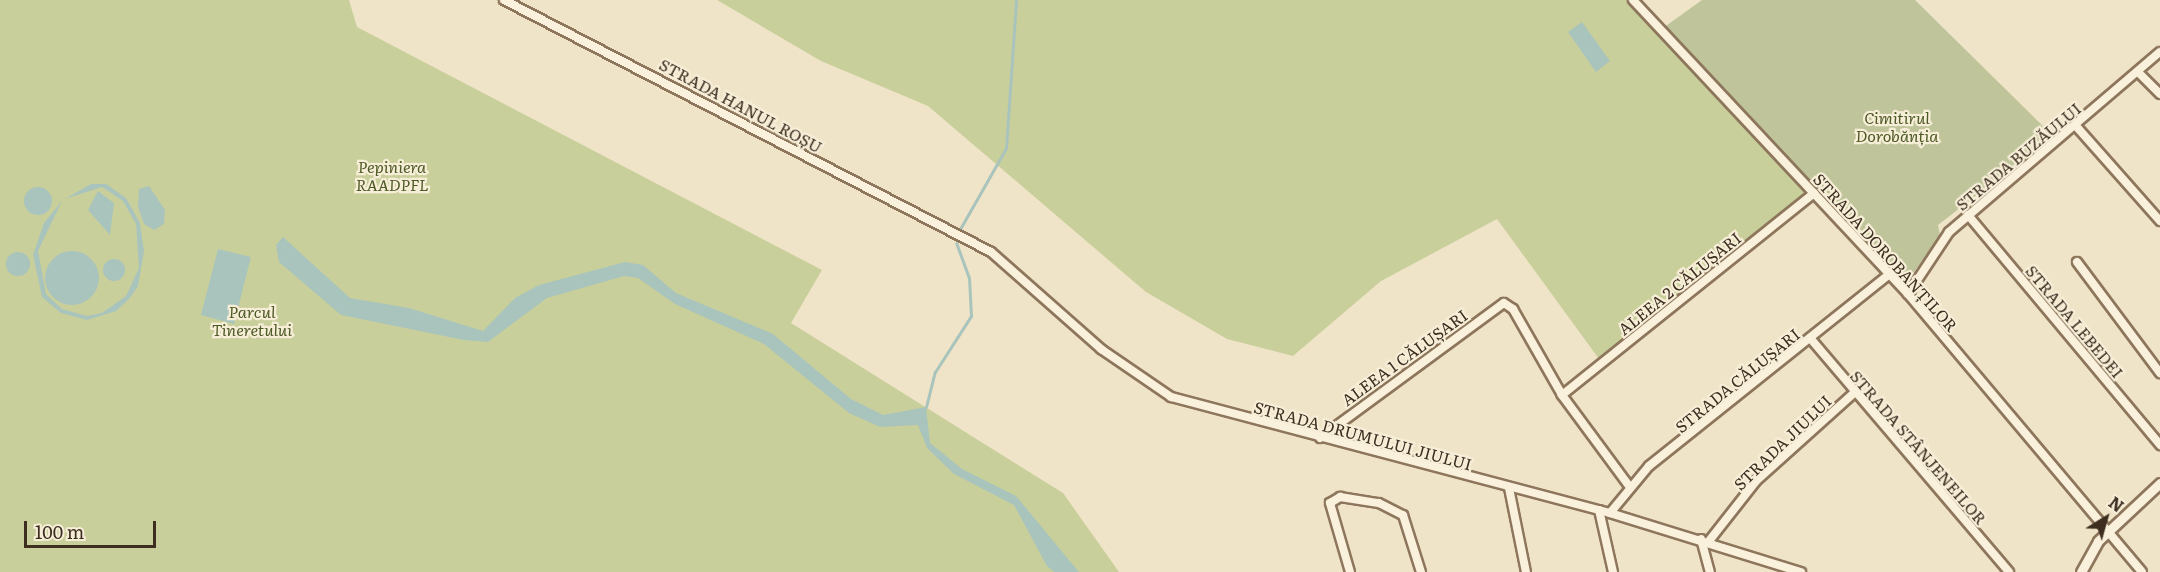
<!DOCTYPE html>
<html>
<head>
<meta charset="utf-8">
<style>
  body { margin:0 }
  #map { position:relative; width:2160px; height:572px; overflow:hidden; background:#f0e4c8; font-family:Literata,serif }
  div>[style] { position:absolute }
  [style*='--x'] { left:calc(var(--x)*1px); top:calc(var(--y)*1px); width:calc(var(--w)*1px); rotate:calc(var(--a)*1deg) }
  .green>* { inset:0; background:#c9cf9b }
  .cemetery>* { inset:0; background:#bfc49a }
  .water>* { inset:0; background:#a9c4bc }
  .round { border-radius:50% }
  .stream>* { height:3px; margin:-1.5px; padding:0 1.5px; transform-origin:1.5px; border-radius:1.5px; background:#a9c4bc }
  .roads { filter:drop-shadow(2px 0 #8d765c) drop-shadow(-2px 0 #8d765c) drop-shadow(0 2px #8d765c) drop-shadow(0 -2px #8d765c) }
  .minor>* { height:8px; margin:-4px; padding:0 4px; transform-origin:4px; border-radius:4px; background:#faf1dc }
  .tertiary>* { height:9px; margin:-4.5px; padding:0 4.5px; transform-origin:4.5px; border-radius:4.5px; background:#faf1dc }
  span { translate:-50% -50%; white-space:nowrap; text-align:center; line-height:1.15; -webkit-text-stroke:4.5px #f7eed8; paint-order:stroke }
  .street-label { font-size:16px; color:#3d2e20 }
  .park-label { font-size:16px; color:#4d5a26; font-style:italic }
  .north { position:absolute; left:2076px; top:488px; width:60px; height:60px; -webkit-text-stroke:4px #f7eed8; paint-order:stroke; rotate:37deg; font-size:16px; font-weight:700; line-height:24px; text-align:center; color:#3d2e20 }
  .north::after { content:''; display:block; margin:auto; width:21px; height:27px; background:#3d2e20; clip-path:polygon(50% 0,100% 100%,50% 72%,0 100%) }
  .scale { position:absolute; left:24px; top:521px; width:132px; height:27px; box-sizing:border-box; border:3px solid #3d2e20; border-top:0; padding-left:8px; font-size:18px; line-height:21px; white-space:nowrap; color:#3d2e20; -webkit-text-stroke:4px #f7eed8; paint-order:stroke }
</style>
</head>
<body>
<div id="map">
  <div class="green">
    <div style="clip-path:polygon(0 0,349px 0,357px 27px,822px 270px,791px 323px,1063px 493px,1119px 572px,0 572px)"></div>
    <div style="clip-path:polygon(717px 0,1639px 0,1804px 193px,1599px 359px,1497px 219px,1381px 281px,1293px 356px,1227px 339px,1146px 292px,928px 106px,821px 61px)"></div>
  </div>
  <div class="cemetery">
    <div style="clip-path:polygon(1702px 0,1915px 0,2053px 136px,1938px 225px,1940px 235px,1905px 285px,1663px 28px)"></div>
  </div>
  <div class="water">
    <div style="clip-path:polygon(1582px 22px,1610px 61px,1596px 72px,1568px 32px)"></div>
    <div style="clip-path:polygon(91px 184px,106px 184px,126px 198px,140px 223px,144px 251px,138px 286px,129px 299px,116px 311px,87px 320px,61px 313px,42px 297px,33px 255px,44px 223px,62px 201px,38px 251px,46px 294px,62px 309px,87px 316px,102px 313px,126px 296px,139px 268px,136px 224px,123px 201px,102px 187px,65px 199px)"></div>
    <div style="clip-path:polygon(149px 186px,165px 210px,164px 224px,154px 230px,144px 224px,138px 207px,139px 189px)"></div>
    <div class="round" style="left:24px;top:187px;width:28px;height:28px"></div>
    <div style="clip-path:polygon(98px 191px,114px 203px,110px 235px,88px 210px)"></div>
    <div style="clip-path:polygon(283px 237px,350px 298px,409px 308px,483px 331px,515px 298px,539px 285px,625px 262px,643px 265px,676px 293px,773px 334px,851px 399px,883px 415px,926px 407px,930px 443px,962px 469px,1016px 496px,1079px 572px,1054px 572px,1047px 566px,1014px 505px,954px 474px,927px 448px,918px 425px,880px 427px,849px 413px,764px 344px,675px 304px,638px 278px,624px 276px,547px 298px,488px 342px,464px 340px,341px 315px,279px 262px,276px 245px)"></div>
    <div style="clip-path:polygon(218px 249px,251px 257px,234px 324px,201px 315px)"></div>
    <div class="round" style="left:45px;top:251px;width:54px;height:54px"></div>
    <div class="round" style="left:6px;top:252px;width:24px;height:24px"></div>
    <div class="round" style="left:103px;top:259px;width:22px;height:22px"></div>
  </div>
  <div class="stream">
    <div style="--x:960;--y:229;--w:93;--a:-60.4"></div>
    <div style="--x:1006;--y:148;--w:148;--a:-86.1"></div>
    <div style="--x:926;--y:407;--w:36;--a:-76"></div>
    <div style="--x:935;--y:372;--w:67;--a:-57.3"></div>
    <div style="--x:971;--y:316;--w:38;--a:-93"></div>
    <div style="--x:969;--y:278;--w:37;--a:-110"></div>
  </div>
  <div class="roads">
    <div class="minor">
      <div style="--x:504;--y:0;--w:548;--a:27.36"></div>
      <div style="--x:991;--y:252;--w:147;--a:41.4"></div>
      <div style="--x:1101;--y:349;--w:85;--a:34.4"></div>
      <div style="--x:1171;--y:397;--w:454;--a:14.8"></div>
      <div style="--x:1610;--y:513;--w:200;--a:17.2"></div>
      <div style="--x:1633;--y:0;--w:403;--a:46.9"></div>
      <div style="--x:1908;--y:294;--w:363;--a:49.9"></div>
      <div style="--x:2138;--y:72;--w:31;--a:45"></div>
      <div style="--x:2076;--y:126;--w:127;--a:48.5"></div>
      <div style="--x:1968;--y:215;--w:300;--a:50.1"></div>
      <div style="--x:2077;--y:262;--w:139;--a:53.2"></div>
      <div style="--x:1908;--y:294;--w:74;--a:-56.5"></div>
      <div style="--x:1949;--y:232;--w:277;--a:-40.5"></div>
      <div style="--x:1810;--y:338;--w:307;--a:49.6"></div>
      <div style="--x:1562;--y:395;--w:323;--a:-38.7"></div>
      <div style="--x:1320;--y:438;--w:228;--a:-36.3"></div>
      <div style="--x:1504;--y:303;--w:11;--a:34"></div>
      <div style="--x:1513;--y:309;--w:99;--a:60.3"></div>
      <div style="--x:1562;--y:395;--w:113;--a:53.6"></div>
      <div style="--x:1509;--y:488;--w:86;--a:78.6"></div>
      <div style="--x:1599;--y:510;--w:64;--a:77.3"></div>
      <div style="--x:1610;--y:513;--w:61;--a:-50.3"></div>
      <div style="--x:1649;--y:466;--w:306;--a:-38.6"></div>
      <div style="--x:1701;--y:539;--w:34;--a:75"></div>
      <div style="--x:1709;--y:541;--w:76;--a:-51.9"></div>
      <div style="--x:1756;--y:481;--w:132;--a:-41.9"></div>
      <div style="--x:1350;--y:572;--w:72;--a:-106.2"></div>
      <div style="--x:1330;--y:503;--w:12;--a:-31"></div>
      <div style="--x:1340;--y:497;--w:39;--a:9"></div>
      <div style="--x:1379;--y:503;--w:27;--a:27"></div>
      <div style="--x:1403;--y:515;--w:60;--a:72.5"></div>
    </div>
    <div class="tertiary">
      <div style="--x:2081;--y:572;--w:35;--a:-61"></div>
      <div style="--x:2098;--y:541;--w:85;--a:-43.1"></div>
    </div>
  </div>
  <div class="street-label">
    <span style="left:741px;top:105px;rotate:28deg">STRADA HANUL ROȘU</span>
    <span style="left:2018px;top:156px;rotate:-40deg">STRADA BUZĂULUI</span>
    <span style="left:1886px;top:252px;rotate:48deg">STRADA DOROBANȚILOR</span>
    <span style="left:1679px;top:283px;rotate:-39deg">ALEEA 2 CĂLUȘARI</span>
    <span style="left:2075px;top:321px;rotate:50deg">STRADA LEBEDEI</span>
    <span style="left:1404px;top:357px;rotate:-36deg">ALEEA 1 CĂLUȘARI</span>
    <span style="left:1737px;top:380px;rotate:-39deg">STRADA CĂLUȘARI</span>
    <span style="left:1363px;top:435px;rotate:15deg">STRADA DRUMULUI JIULUI</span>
    <span style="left:1782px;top:442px;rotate:-44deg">STRADA JIULUI</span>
    <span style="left:1919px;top:447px;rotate:49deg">STRADA STÂNJENEILOR</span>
  </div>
  <div class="park-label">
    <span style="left:1897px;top:126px">Cimitirul<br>Dorobănția</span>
    <span style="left:392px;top:175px">Pepiniera<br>RAADPFL</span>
    <span style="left:252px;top:320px">Parcul<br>Tineretului</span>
  </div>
  <div class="north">N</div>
  <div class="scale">100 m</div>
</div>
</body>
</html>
